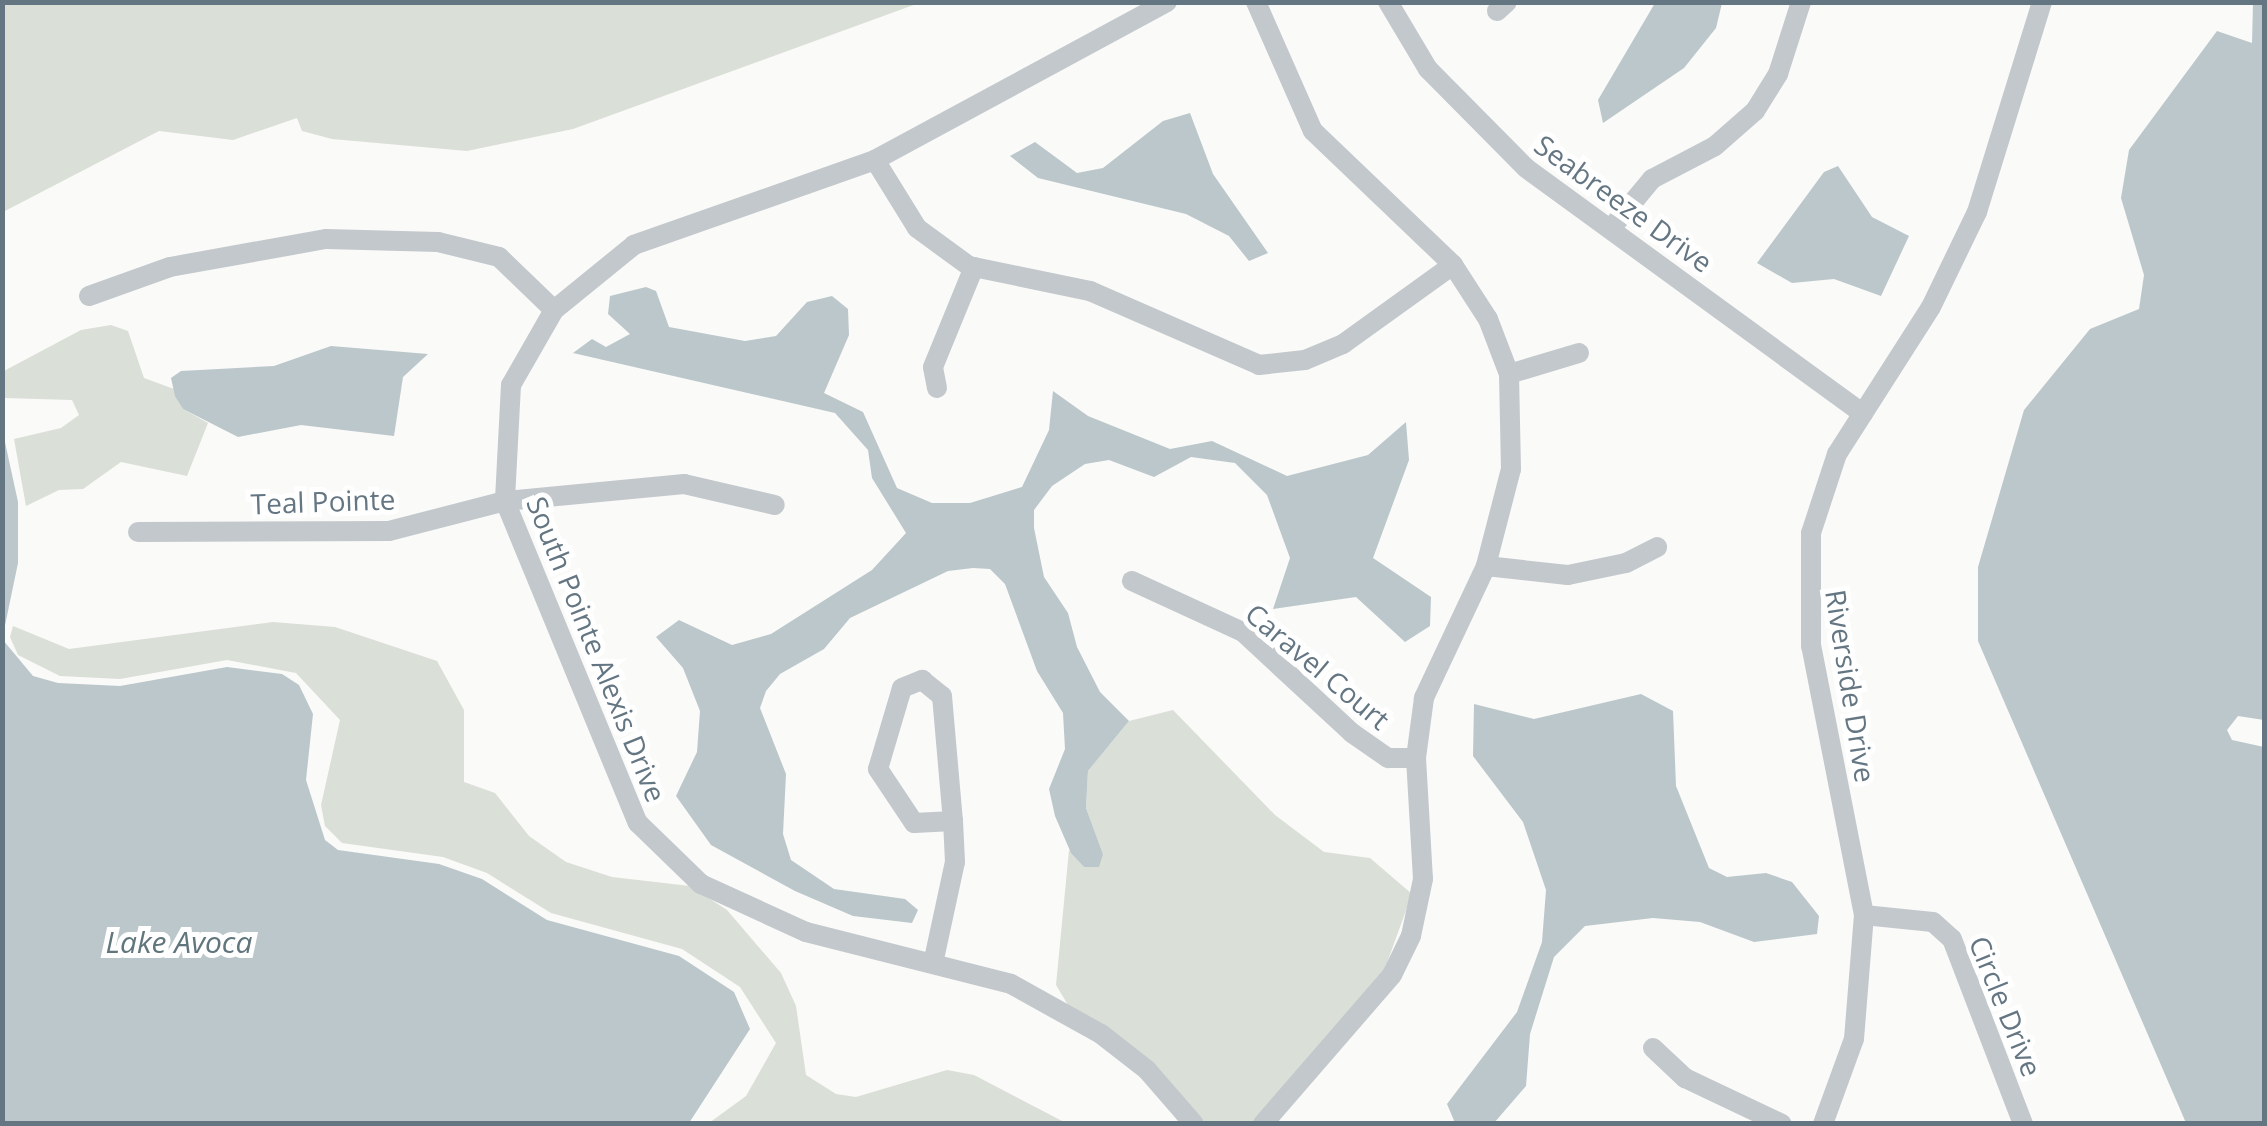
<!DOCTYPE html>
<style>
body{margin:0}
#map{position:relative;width:2267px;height:1126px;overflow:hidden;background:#fafaf8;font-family:"Open Sans",sans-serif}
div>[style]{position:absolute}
.green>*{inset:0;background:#dadfd7}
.water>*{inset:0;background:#bbc7cb}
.minor>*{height:20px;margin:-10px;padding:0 10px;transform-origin:10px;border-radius:10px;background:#c3c8cc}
span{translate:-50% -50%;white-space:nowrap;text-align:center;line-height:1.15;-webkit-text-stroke:10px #fff;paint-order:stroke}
.street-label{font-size:28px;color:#657683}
.water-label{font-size:30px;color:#60757c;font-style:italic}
.frame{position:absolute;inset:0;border:5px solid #657683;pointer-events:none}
</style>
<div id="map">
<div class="green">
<div style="clip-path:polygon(3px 2px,919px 2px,919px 3px,573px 129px,467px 151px,332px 139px,302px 131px,297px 118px,233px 140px,159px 131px,3px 212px)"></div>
<div style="clip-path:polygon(111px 325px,128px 331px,144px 378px,174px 389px,183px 409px,208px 423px,187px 476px,121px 462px,83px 489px,59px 490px,26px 506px,14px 439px,61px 428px,79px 415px,72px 400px,5px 398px,2px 372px,81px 330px)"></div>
<div style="clip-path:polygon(273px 622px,335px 627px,437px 661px,464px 710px,464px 782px,495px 793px,529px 836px,566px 862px,612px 877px,690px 886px,727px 910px,781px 973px,796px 1006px,806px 1075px,836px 1094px,856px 1097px,947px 1070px,974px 1075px,1066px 1123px,709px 1123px,746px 1096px,776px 1043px,740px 987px,682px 949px,551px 913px,487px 873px,443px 857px,342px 843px,325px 826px,321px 805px,340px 720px,296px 673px,227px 660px,120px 679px,60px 676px,18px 655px,10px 637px,13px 626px,69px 649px)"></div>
<div style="clip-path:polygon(1173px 710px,1275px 815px,1324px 852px,1370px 858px,1412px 894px,1384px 971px,1252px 1123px,1206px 1123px,1153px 1063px,1068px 1005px,1056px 985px,1069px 850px,1084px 867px,1103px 854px,1086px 808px,1088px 771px,1129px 721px)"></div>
</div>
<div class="water">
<div style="clip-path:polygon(1655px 3px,1722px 3px,1716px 28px,1684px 68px,1603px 123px,1598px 100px)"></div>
<div style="clip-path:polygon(2253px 3px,2264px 3px,2264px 720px,2238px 716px,2227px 730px,2232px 740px,2264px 747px,2264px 1123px,2186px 1123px,1978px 641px,1978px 567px,2024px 410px,2090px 329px,2139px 309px,2144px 275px,2121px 198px,2129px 150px,2217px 31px,2252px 43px)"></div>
<div style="clip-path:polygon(1190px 113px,1213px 174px,1268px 253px,1249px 261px,1229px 236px,1186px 214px,1038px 178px,1010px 156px,1035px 142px,1077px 173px,1103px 168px,1163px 121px)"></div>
<div style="clip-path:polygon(1838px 166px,1872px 217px,1909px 236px,1881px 296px,1834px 279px,1792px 283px,1757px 263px,1824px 172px)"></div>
<div style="clip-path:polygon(646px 287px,656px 291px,669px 327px,745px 341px,776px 336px,807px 302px,832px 296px,848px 309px,849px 335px,824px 393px,863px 412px,897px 488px,932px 503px,970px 503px,1022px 487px,1049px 430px,1053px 391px,1088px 416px,1170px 449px,1212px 441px,1287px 476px,1368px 455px,1406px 422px,1409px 460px,1373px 558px,1431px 597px,1430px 626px,1405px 642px,1356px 597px,1273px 609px,1290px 558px,1267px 495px,1235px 463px,1191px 457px,1154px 477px,1109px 460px,1085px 464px,1052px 486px,1034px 510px,1034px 528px,1044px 577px,1068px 613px,1077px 647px,1100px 692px,1129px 721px,1088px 771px,1086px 808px,1103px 854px,1099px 867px,1084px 867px,1071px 853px,1055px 816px,1049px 789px,1065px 749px,1063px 713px,1037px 671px,1005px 584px,990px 569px,973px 568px,948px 571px,850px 618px,824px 649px,780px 674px,766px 691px,760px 708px,786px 774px,783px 834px,791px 860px,834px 889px,905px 899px,918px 910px,912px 923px,853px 916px,795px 891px,711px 845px,676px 796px,697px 752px,700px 711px,683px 668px,656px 637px,679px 620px,732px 645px,771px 634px,872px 570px,906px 533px,872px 478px,868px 450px,835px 413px,573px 353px,592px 339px,606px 347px,630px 334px,608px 314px,610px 296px)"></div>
<div style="clip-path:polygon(331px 346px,428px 354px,403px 377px,394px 436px,301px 425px,238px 437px,183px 409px,175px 396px,171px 378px,181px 371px,274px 366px)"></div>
<div style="clip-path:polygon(3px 433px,18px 502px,18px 563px,3px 635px)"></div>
<div style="clip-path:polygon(3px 640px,33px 676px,58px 683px,120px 686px,227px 667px,282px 674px,299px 685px,313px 714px,306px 780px,325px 840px,338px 850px,439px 864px,482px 879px,547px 920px,679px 956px,734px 992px,750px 1029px,689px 1123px,3px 1123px)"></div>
<div style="clip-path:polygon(1641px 694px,1673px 711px,1676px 786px,1709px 868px,1727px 877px,1766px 873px,1792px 882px,1819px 916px,1817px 934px,1754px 942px,1700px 922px,1653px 918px,1585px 926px,1554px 957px,1530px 1034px,1526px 1086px,1494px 1123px,1455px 1123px,1447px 1104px,1517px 1012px,1542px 942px,1546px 890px,1523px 822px,1473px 756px,1474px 704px,1534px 719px)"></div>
</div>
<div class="minor">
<div style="left:1167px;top:2px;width:332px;rotate:151.6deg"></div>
<div style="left:875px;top:160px;width:256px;rotate:160.6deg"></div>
<div style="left:634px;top:245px;width:103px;rotate:140.9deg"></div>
<div style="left:554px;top:310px;width:86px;rotate:119.8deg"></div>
<div style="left:511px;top:385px;width:116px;rotate:93deg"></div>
<div style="left:505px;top:501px;width:348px;rotate:67.6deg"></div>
<div style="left:638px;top:823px;width:88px;rotate:44.1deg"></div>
<div style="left:701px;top:884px;width:115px;rotate:24.6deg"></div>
<div style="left:806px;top:932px;width:211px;rotate:14.2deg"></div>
<div style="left:1011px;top:984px;width:103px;rotate:29.1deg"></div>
<div style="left:1101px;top:1034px;width:58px;rotate:38deg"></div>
<div style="left:1147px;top:1070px;width:72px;rotate:49deg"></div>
<div style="left:1256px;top:2px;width:141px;rotate:66.2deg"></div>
<div style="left:1313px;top:131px;width:194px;rotate:43.7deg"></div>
<div style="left:1453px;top:265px;width:64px;rotate:57.1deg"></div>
<div style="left:1488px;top:319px;width:59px;rotate:69.1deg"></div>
<div style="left:1509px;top:374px;width:95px;rotate:88.8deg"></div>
<div style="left:1511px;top:469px;width:100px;rotate:104.5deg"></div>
<div style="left:1486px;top:566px;width:146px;rotate:115.2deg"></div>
<div style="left:1424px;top:698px;width:61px;rotate:97.6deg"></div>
<div style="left:1416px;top:758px;width:121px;rotate:86.7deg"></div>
<div style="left:1423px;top:879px;width:58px;rotate:101.9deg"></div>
<div style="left:1411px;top:936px;width:43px;rotate:116deg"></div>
<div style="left:1392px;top:975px;width:197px;rotate:130.9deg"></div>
<div style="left:1388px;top:2px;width:78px;rotate:59.2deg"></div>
<div style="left:1428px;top:69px;width:139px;rotate:45.3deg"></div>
<div style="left:1526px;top:168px;width:417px;rotate:36.1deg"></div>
<div style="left:1497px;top:11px;width:13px;rotate:-42deg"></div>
<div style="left:875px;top:160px;width:80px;rotate:58.3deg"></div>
<div style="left:917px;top:228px;width:64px;rotate:36.2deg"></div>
<div style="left:969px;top:266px;width:124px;rotate:11.7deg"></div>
<div style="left:1090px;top:291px;width:184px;rotate:23.6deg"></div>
<div style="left:1259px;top:365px;width:46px;rotate:-6.2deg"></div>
<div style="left:1305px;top:360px;width:41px;rotate:-22.8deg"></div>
<div style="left:1343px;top:344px;width:135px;rotate:-35.7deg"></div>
<div style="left:1613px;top:226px;width:61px;rotate:-50.3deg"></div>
<div style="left:1652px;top:179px;width:71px;rotate:-27.6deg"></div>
<div style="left:1715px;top:146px;width:53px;rotate:-41.2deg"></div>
<div style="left:1755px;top:111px;width:44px;rotate:-58.1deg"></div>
<div style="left:1778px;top:74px;width:76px;rotate:-72.3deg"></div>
<div style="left:89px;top:296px;width:86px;rotate:-19.7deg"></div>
<div style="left:170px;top:267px;width:158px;rotate:-10.2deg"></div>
<div style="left:326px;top:239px;width:112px;rotate:1.5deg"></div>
<div style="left:438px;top:242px;width:63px;rotate:13.8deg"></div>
<div style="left:499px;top:257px;width:76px;rotate:43.9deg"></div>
<div style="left:1509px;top:374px;width:73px;rotate:-16.7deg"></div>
<div style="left:937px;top:388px;width:21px;rotate:-101deg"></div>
<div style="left:933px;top:367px;width:108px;rotate:-67.7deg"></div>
<div style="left:138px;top:532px;width:251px;rotate:-0.2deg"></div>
<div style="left:389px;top:531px;width:120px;rotate:-14.5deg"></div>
<div style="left:505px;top:501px;width:180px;rotate:-5.4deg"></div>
<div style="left:684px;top:484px;width:93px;rotate:13deg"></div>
<div style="left:1486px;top:566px;width:82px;rotate:6.3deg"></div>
<div style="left:1568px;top:575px;width:59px;rotate:-11.7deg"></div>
<div style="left:1626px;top:563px;width:35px;rotate:-27deg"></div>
<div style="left:1132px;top:581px;width:122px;rotate:24.7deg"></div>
<div style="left:1243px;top:632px;width:149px;rotate:42.8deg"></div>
<div style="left:1352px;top:733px;width:44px;rotate:34.8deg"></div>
<div style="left:1388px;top:758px;width:28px"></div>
<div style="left:922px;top:680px;width:26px;rotate:39deg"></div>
<div style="left:942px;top:696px;width:125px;rotate:85deg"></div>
<div style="left:953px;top:821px;width:39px;rotate:177deg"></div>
<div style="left:914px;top:823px;width:65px;rotate:-123.7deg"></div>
<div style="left:878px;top:769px;width:84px;rotate:-73.5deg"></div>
<div style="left:902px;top:688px;width:22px;rotate:-22deg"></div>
<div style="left:1864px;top:915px;width:69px;rotate:5.8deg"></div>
<div style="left:1933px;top:922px;width:25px;rotate:42deg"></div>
<div style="left:1952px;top:939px;width:198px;rotate:69deg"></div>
<div style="left:934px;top:959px;width:99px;rotate:-77.8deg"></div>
<div style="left:955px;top:862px;width:41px;rotate:-92.8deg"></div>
<div style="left:1653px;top:1048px;width:44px;rotate:43.2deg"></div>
<div style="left:1685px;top:1078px;width:107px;rotate:25.4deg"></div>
<div style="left:1823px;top:1124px;width:90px;rotate:-70deg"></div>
<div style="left:1854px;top:1039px;width:124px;rotate:-85.4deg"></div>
<div style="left:1864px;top:915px;width:274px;rotate:-101.1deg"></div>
<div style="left:1811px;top:646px;width:113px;rotate:-90deg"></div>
<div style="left:1811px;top:533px;width:83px;rotate:-71.8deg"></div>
<div style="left:1837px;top:454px;width:174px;rotate:-57.4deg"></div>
<div style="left:1931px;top:307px;width:106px;rotate:-64.2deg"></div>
<div style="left:1977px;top:212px;width:220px;rotate:-72.8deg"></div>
</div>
<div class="street-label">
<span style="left:1624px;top:203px;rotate:36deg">Seabreeze Drive</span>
<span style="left:323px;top:501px;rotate:-2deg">Teal Pointe</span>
<span style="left:597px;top:649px;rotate:68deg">South Pointe Alexis Drive</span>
<span style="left:1318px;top:666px;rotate:40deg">Caravel Court</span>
<span style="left:1851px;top:686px;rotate:81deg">Riverside Drive</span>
<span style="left:2006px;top:1006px;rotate:68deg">Circle Drive</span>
</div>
<div class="water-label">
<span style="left:179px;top:942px">Lake Avoca</span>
</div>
<div class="frame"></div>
</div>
